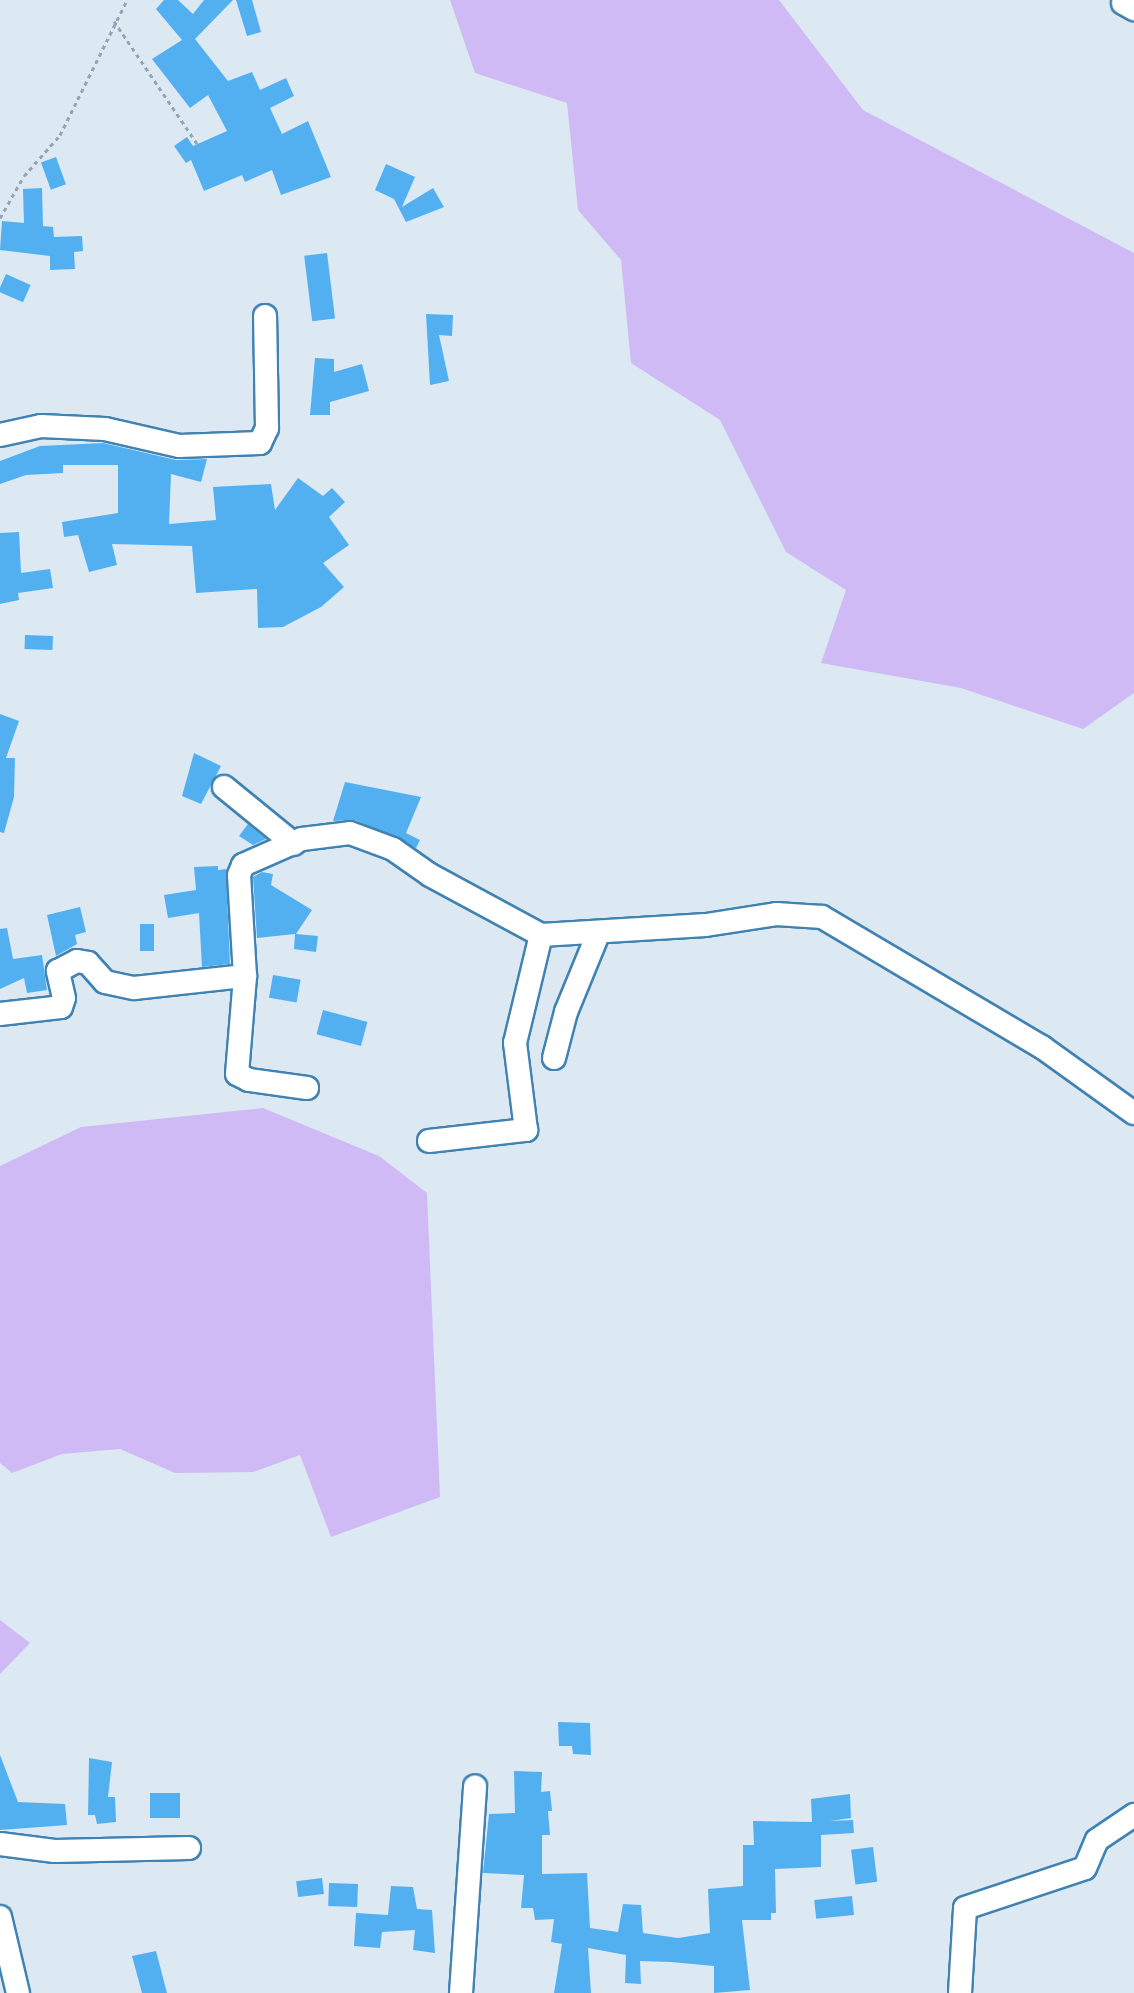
<!DOCTYPE html>
<style>
body{margin:0}
#map{position:relative;width:1134px;height:1993px;overflow:hidden;background:#dce9f3;font-family:"PT Sans Narrow",sans-serif}
div>[style]{position:absolute}
.green>*{inset:0;background:#d0baf5}
.building>*{inset:0;background:#52b0f1;transform-origin:0 0}
.path>*{height:3px;margin-top:-1.5px;transform-origin:0;background:repeating-linear-gradient(90deg,#93a6b3 0 4px,transparent 0 8px)}
.roads{filter:drop-shadow(2px 0 #4083b2) drop-shadow(-2px 0 #4083b2) drop-shadow(0 2px #4083b2) drop-shadow(0 -2px #4083b2)}
.minor>*{height:22px;margin:-11px;padding:0 11px;transform-origin:11px;border-radius:11px;background:#fff}
span{translate:-50% -50%;white-space:nowrap;text-align:center;line-height:1.15;-webkit-text-stroke:6px #f4f4f4;paint-order:stroke}
</style>
<div id="map">
<div class="green">
<div style="clip-path:polygon(450px 0,779px 0,863px 110px,1134px 253px,1134px 693px,1083px 729px,961px 688px,821px 663px,846px 590px,786px 552px,720px 420px,631px 363px,621px 260px,578px 210px,567px 103px,475px 73px)"></div>
<div style="clip-path:polygon(263px 1108px,379px 1156px,427px 1193px,440px 1497px,331px 1537px,300px 1455px,253px 1472px,175px 1473px,120px 1449px,62px 1454px,12px 1473px,0 1463px,0 1166px,81px 1127px)"></div>
<div style="clip-path:polygon(0 1620px,30px 1643px,0 1674px)"></div>
</div>
<div class="building">
<div style="clip-path:polygon(164px 0,178px 0,193px 14px,204px 0,233px 0,195px 39px,228px 81px,252px 72px,260px 90px,286px 78px,294px 96px,270px 108px,282px 134px,308px 121px,331px 177px,281px 195px,272px 170px,245px 182px,242px 175px,204px 191px,191px 160px,186px 163px,174px 146px,187px 137px,193px 146px,227px 131px,208px 95px,190px 108px,152px 59px,182px 40px,156px 9px)"></div>
<div style="clip-path:polygon(236px 0,252px 0,261px 32px,247px 36px)"></div>
<div style="left:56px;top:157px;width:29px;height:16px;rotate:70deg"></div>
<div style="clip-path:polygon(386px 164px,415px 177px,402px 207px,433px 188px,444px 207px,406px 222px,394px 199px,375px 190px)"></div>
<div style="clip-path:polygon(42px 188px,43px 226px,53px 227px,54px 237px,82px 236px,83px 251px,74px 252px,75px 269px,50px 270px,50px 256px,0 250px,2px 221px,24px 223px,23px 189px)"></div>
<div style="left:327px;top:253px;width:66px;height:23px;rotate:83deg"></div>
<div style="left:6px;top:274px;width:27px;height:19px;rotate:24deg"></div>
<div style="clip-path:polygon(426px 314px,453px 315px,452px 336px,439px 335px,449px 381px,430px 385px)"></div>
<div style="clip-path:polygon(315px 358px,334px 359px,334px 372px,362px 364px,369px 391px,330px 402px,330px 415px,310px 415px)"></div>
<div style="clip-path:polygon(103px 443px,176px 460px,207px 459px,201px 482px,171px 474px,169px 524px,216px 520px,213px 487px,271px 484px,275px 510px,298px 478px,323px 496px,332px 488px,345px 502px,329px 517px,349px 545px,323px 563px,344px 587px,321px 607px,283px 627px,258px 628px,257px 589px,196px 593px,192px 546px,112px 544px,117px 565px,89px 572px,78px 535px,64px 537px,62px 522px,118px 513px,118px 465px,63px 465px,63px 473px,26px 475px,0 484px,0 461px,40px 446px)"></div>
<div style="clip-path:polygon(19px 532px,21px 573px,50px 569px,53px 588px,18px 593px,19px 600px,0 604px,0 533px)"></div>
<div style="left:25px;top:635px;width:28px;height:14px;rotate:2deg"></div>
<div style="clip-path:polygon(0 714px,19px 721px,6px 758px,15px 758px,14px 797px,4px 833px,0 832px)"></div>
<div style="clip-path:polygon(194px 753px,221px 766px,201px 804px,182px 796px)"></div>
<div style="clip-path:polygon(345px 782px,421px 797px,406px 833px,420px 840px,416px 848px,355px 820px,333px 821px)"></div>
<div style="clip-path:polygon(248px 824px,266px 839px,253px 845px,239px 836px)"></div>
<div style="clip-path:polygon(218px 866px,218px 870px,226px 869px,230px 964px,202px 967px,199px 913px,168px 918px,164px 895px,196px 890px,194px 867px)"></div>
<div style="clip-path:polygon(262px 872px,273px 874px,271px 885px,312px 910px,296px 934px,318px 936px,316px 952px,294px 949px,295px 934px,257px 938px,253px 877px)"></div>
<div style="clip-path:polygon(80px 907px,86px 932px,75px 935px,77px 944px,56px 956px,47px 915px)"></div>
<div style="left:140px;top:924px;width:14px;height:27px"></div>
<div style="clip-path:polygon(7px 928px,13px 959px,42px 955px,47px 990px,27px 993px,24px 978px,0 989px,0 929px)"></div>
<div style="left:273px;top:975px;width:28px;height:23px;rotate:10deg"></div>
<div style="left:323px;top:1010px;width:46px;height:25px;rotate:15deg"></div>
<div style="clip-path:polygon(558px 1722px,590px 1723px,591px 1755px,573px 1754px,572px 1746px,559px 1746px)"></div>
<div style="clip-path:polygon(0 1755px,18px 1802px,65px 1804px,67px 1825px,0 1830px)"></div>
<div style="clip-path:polygon(89px 1758px,112px 1762px,108px 1797px,115px 1797px,116px 1822px,97px 1824px,95px 1815px,88px 1815px)"></div>
<div style="clip-path:polygon(514px 1771px,542px 1772px,541px 1792px,550px 1791px,552px 1811px,548px 1811px,550px 1835px,542px 1835px,542px 1874px,587px 1873px,590px 1928px,618px 1932px,623px 1904px,641px 1905px,643px 1933px,678px 1938px,710px 1933px,708px 1889px,743px 1886px,743px 1845px,754px 1845px,753px 1821px,812px 1822px,811px 1799px,850px 1794px,851px 1818px,830px 1821px,853px 1820px,854px 1833px,821px 1835px,821px 1867px,775px 1869px,776px 1913px,771px 1913px,771px 1920px,742px 1920px,750px 1990px,714px 1993px,714px 1966px,671px 1962px,640px 1961px,641px 1984px,625px 1983px,626px 1955px,588px 1948px,591px 1993px,554px 1993px,562px 1944px,551px 1942px,554px 1919px,535px 1920px,533px 1908px,521px 1908px,524px 1875px,483px 1873px,489px 1814px,515px 1813px)"></div>
<div style="left:180px;top:1793px;width:25px;height:30px;rotate:90deg"></div>
<div style="left:873px;top:1847px;width:35px;height:22px;rotate:83deg"></div>
<div style="left:322px;top:1878px;width:16px;height:26px;rotate:83deg"></div>
<div style="left:329px;top:1883px;width:29px;height:23px;rotate:2deg"></div>
<div style="clip-path:polygon(391px 1886px,413px 1887px,417px 1909px,432px 1910px,435px 1953px,413px 1950px,415px 1930px,382px 1932px,380px 1948px,354px 1946px,356px 1913px,388px 1915px)"></div>
<div style="left:852px;top:1896px;width:19px;height:38px;rotate:84deg"></div>
<div style="clip-path:polygon(156px 1951px,167px 1993px,142px 1993px,132px 1956px)"></div>
</div>
<div class="path">
<div style="left:114px;top:21px;width:153px;rotate:55.9deg"></div>
<div style="left:0;top:218px;width:48px;rotate:-60.3deg"></div>
<div style="left:24px;top:176px;width:55px;rotate:-48.7deg"></div>
<div style="left:60px;top:135px;width:151px;rotate:-63.6deg"></div>
</div>
<div class="roads">
<div class="minor">
<div style="left:1123px;top:3px;width:13px;rotate:29deg"></div>
<div style="left:0;top:435px;width:42px;rotate:-12.4deg"></div>
<div style="left:41px;top:426px;width:64px;rotate:2.7deg"></div>
<div style="left:105px;top:429px;width:76px;rotate:12.9deg"></div>
<div style="left:179px;top:446px;width:81px;rotate:-2.1deg"></div>
<div style="left:260px;top:443px;width:17px;rotate:-65deg"></div>
<div style="left:267px;top:428px;width:112px;rotate:-91deg"></div>
<div style="left:224px;top:787px;width:90px;rotate:39.2deg"></div>
<div style="left:0;top:1014px;width:61px;rotate:-6.5deg"></div>
<div style="left:61px;top:1007px;width:9px;rotate:-72deg"></div>
<div style="left:64px;top:998px;width:28px;rotate:-103deg"></div>
<div style="left:58px;top:971px;width:21px;rotate:-28deg"></div>
<div style="left:77px;top:961px;width:11px;rotate:10deg"></div>
<div style="left:88px;top:963px;width:25px;rotate:48deg"></div>
<div style="left:105px;top:982px;width:30px;rotate:12deg"></div>
<div style="left:134px;top:988px;width:112px;rotate:-6.2deg"></div>
<div style="left:554px;top:1058px;width:48px;rotate:-75.4deg"></div>
<div style="left:566px;top:1012px;width:84px;rotate:-67.7deg"></div>
<div style="left:307px;top:1088px;width:59px;rotate:-172.1deg"></div>
<div style="left:249px;top:1080px;width:13px;rotate:-153deg"></div>
<div style="left:237px;top:1074px;width:98px;rotate:-85.3deg"></div>
<div style="left:245px;top:976px;width:101px;rotate:-93.4deg"></div>
<div style="left:239px;top:875px;width:11px;rotate:-68deg"></div>
<div style="left:243px;top:865px;width:64px;rotate:-23.8deg"></div>
<div style="left:302px;top:839px;width:48px;rotate:-7.1deg"></div>
<div style="left:350px;top:833px;width:46px;rotate:20.4deg"></div>
<div style="left:393px;top:849px;width:45px;rotate:35.1deg"></div>
<div style="left:430px;top:875px;width:126px;rotate:28.4deg"></div>
<div style="left:541px;top:935px;width:165px;rotate:-3.5deg"></div>
<div style="left:706px;top:925px;width:71px;rotate:-8.9deg"></div>
<div style="left:776px;top:914px;width:46px;rotate:3.7deg"></div>
<div style="left:822px;top:917px;width:256px;rotate:30.6deg"></div>
<div style="left:1042px;top:1047px;width:113px;rotate:35.7deg"></div>
<div style="left:429px;top:1141px;width:98px;rotate:-6.5deg"></div>
<div style="left:526px;top:1130px;width:88px;rotate:-97.2deg"></div>
<div style="left:515px;top:1043px;width:111px;rotate:-76.5deg"></div>
<div style="left:0;top:1844px;width:55px;rotate:7.3deg"></div>
<div style="left:55px;top:1851px;width:134px;rotate:-1.3deg"></div>
<div style="left:0;top:1917px;width:78px;rotate:76.7deg"></div>
<div style="left:461px;top:1993px;width:207px;rotate:-86.1deg"></div>
<div style="left:960px;top:1993px;width:85px;rotate:-86.6deg"></div>
<div style="left:965px;top:1908px;width:126px;rotate:-18.4deg"></div>
<div style="left:1085px;top:1868px;width:30px;rotate:-67deg"></div>
<div style="left:1097px;top:1840px;width:45px;rotate:-34deg"></div>
</div>
</div>
</div>
